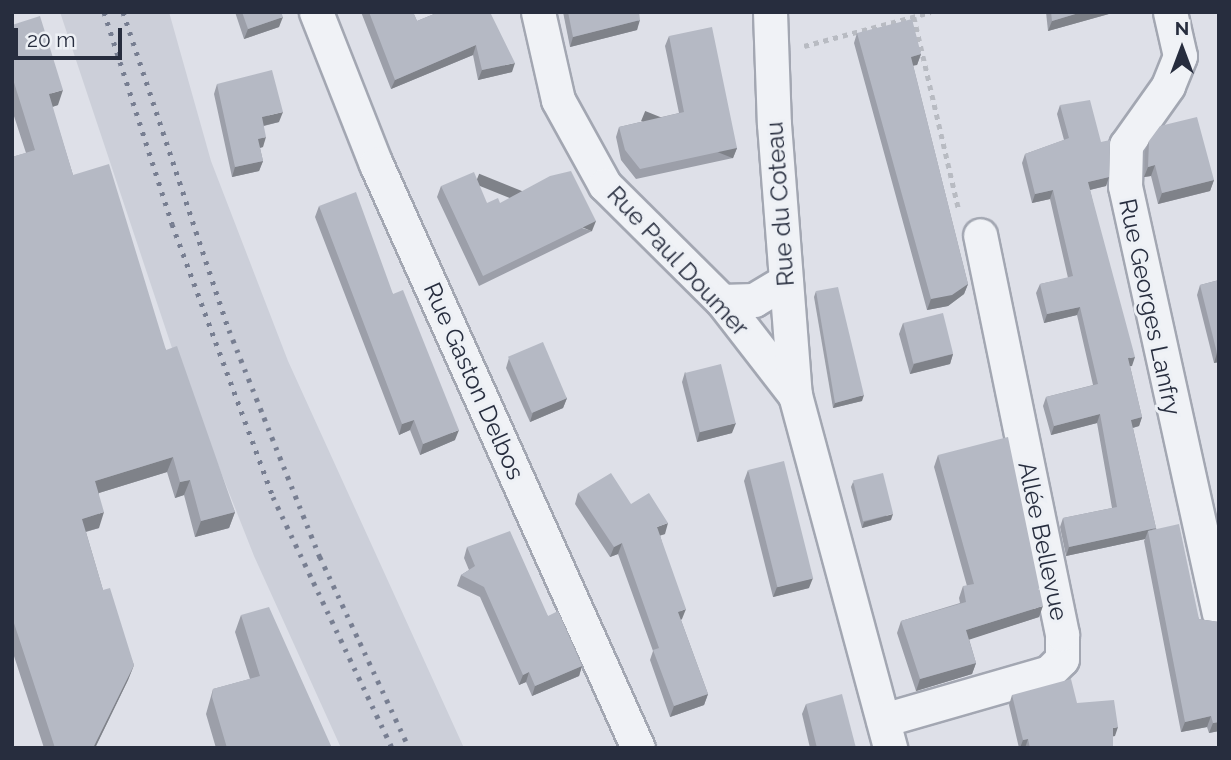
<!DOCTYPE html>
<meta charset="utf-8">
<style>
body{margin:0}
#map{position:relative;width:1231px;height:760px;overflow:hidden;background:#dee0e8;font-family:Raleway,sans-serif}
div>[style]{position:absolute}
.built>*{inset:0;background:#cccfd9}
.path>*{height:4.5px;margin-top:-2.25px;transform-origin:0;background:repeating-linear-gradient(90deg,#b8bbc2 0 5px,transparent 0 10px)}
.roads{filter:drop-shadow(2px 0 #a3a7b2) drop-shadow(-2px 0 #a3a7b2) drop-shadow(0 2px #a3a7b2) drop-shadow(0 -2px #a3a7b2)}
.minor>*{height:33px;margin:-16.5px;padding:0 16.5px;transform-origin:16.5px;border-radius:16.5px;background:#f0f2f6}
.rail>*{height:5px;margin-top:-2.5px;transform-origin:0;background:repeating-linear-gradient(90deg,#777e91 0 3.5px,transparent 0 10.5px)}
.wall>*{inset:0;background:#9c9fa9}
.shaded-wall>*{inset:0;background:#7f8289;transform-origin:0 0}
.building>*{inset:0;background:#b5b9c4;transform-origin:0 0}
span{translate:-50% -50%;white-space:nowrap;text-align:center;line-height:1.15;-webkit-text-stroke:6px #edf0f5;paint-order:stroke}
.street-label{font-size:24px;color:#272d3e}
.frame{position:absolute;inset:0;border:14px solid #272d3e;pointer-events:none}
.north{position:absolute;left:1147px;top:14px;width:70px;height:70px;-webkit-text-stroke:5px #edf0f5;paint-order:stroke;rotate:0deg;font-size:19px;font-weight:700;line-height:28px;text-align:center;color:#272d3e}
.north::after{content:'';display:block;margin:auto;width:24px;height:32px;background:#272d3e;clip-path:polygon(50% 0,100% 100%,50% 72%,0 100%)}
.scale{position:absolute;left:14px;top:28px;width:108px;height:32px;box-sizing:border-box;border:4px solid #272d3e;border-top:0;padding-left:9px;font-size:21px;line-height:24px;white-space:nowrap;color:#272d3e;-webkit-text-stroke:5px #edf0f5;paint-order:stroke}
</style>
<div id="map">
<div class="built">
<div style="clip-path:polygon(60px 12px,169px 12px,211px 161px,288px 361px,464px 748px,341px 748px,254px 556px,172px 348px)"></div>
</div>
<div class="path">
<div style="left:914px;top:17px;width:199px;rotate:76.9deg"></div>
<div style="left:804px;top:46px;width:131px;rotate:-15deg"></div>
</div>
<div class="roads">
<div class="minor">
<div style="left:316px;top:12px;width:163px;rotate:68.5deg"></div>
<div style="left:376px;top:164px;width:640px;rotate:65.84deg"></div>
<div style="left:538px;top:12px;width:90px;rotate:77.2deg"></div>
<div style="left:558px;top:100px;width:97px;rotate:61.1deg"></div>
<div style="left:605px;top:185px;width:165px;rotate:44.8deg"></div>
<div style="left:722px;top:301px;width:119px;rotate:52.2deg"></div>
<div style="left:795px;top:395px;width:366px;rotate:74.9deg"></div>
<div style="left:770px;top:12px;width:112px;rotate:88deg"></div>
<div style="left:774px;top:124px;width:272px;rotate:85.6deg"></div>
<div style="left:1170px;top:12px;width:45px;rotate:77.2deg"></div>
<div style="left:1180px;top:56px;width:32px;rotate:112deg"></div>
<div style="left:1168px;top:86px;width:72px;rotate:125.4deg"></div>
<div style="left:1126px;top:145px;width:41px;rotate:91.4deg"></div>
<div style="left:1125px;top:186px;width:438px;rotate:77.6deg"></div>
<div style="left:722px;top:301px;width:32px;rotate:-2deg"></div>
<div style="left:754px;top:300px;width:37px;rotate:-31deg"></div>
<div style="left:883px;top:720px;width:173px;rotate:-16.1deg"></div>
<div style="left:1049px;top:672px;width:18px;rotate:-45deg"></div>
<div style="left:1062px;top:659px;width:25px;rotate:-90deg"></div>
<div style="left:1062px;top:634px;width:407px;rotate:-101.6deg"></div>
</div>
</div>
<div class="rail">
<div style="left:104px;top:12px;width:223px;rotate:72.2deg"></div>
<div style="left:172px;top:224px;width:291px;rotate:69.7deg"></div>
<div style="left:273px;top:497px;width:278px;rotate:64.6deg"></div>
<div style="left:123px;top:12px;width:335px;rotate:71.6deg"></div>
<div style="left:229px;top:330px;width:245px;rotate:68.2deg"></div>
<div style="left:320px;top:557px;width:211px;rotate:65deg"></div>
</div>
<div class="wall">
<div style="clip-path:polygon(235px 12px,281px 12px,279px 27px,244px 39px)"></div>
<div style="clip-path:polygon(361px 12px,413px 12px,417px 21px,439px 12px,512px 72px,478px 80px,473px 55px,391px 89px)"></div>
<div style="clip-path:polygon(563px 12px,639px 12px,637px 30px,570px 47px)"></div>
<div style="clip-path:polygon(1046px 12px,1116px 12px,1048px 31px)"></div>
<div style="clip-path:polygon(12px 25px,58px 105px,52px 107px,73px 175px,166px 350px,235px 512px,229px 528px,195px 537px,184px 495px,175px 498px,167px 472px,99px 493px,99px 528px,86px 532px,103px 590px,134px 665px,128px 680px,95px 748px,44px 748px,12px 650px,12px 157px,26px 153px,12px 110px)"></div>
<div style="clip-path:polygon(857px 33px,921px 54px,917px 65px,913px 65px,968px 284px,964px 294px,948px 306px,927px 310px,854px 43px)"></div>
<div style="clip-path:polygon(669px 36px,737px 148px,733px 158px,636px 179px,621px 160px,616px 137px,619px 127px,679px 113px,665px 46px)"></div>
<div style="clip-path:polygon(217px 84px,279px 122px,264px 126px,263px 147px,260px 148px,263px 161px,259px 171px,232px 177px,214px 94px)"></div>
<div style="clip-path:polygon(1060px 105px,1109px 177px,1106px 186px,1090px 190px,1132px 366px,1130px 366px,1142px 417px,1139px 426px,1133px 428px,1156px 528px,1199px 619px,1219px 622px,1219px 731px,1209px 733px,1207px 727px,1181px 732px,1144px 541px,1145px 539px,1066px 556px,1060px 527px,1063px 518px,1112px 508px,1097px 423px,1051px 435px,1043px 406px,1046px 397px,1093px 385px,1077px 315px,1044px 323px,1036px 293px,1040px 284px,1068px 278px,1050px 199px,1032px 203px,1022px 163px,1025px 154px,1064px 140px,1057px 114px)"></div>
<div style="clip-path:polygon(1149px 141px,1214px 180px,1210px 191px,1158px 204px,1151px 176px,1144px 177px,1145px 151px)"></div>
<div style="clip-path:polygon(441px 186px,487px 203px,500px 203px,592px 231px,479px 286px,437px 197px)"></div>
<div style="clip-path:polygon(319px 206px,393px 294px,455px 440px,420px 455px,410px 430px,399px 435px,315px 217px)"></div>
<div style="clip-path:polygon(1219px 280px,1219px 362px,1214px 363px,1197px 295px,1200px 285px)"></div>
<div style="clip-path:polygon(816px 291px,862px 401px,833px 408px,814px 297px)"></div>
<div style="clip-path:polygon(903px 323px,953px 354px,950px 364px,910px 374px,899px 334px)"></div>
<div style="clip-path:polygon(509px 358px,567px 398px,563px 408px,530px 422px,506px 368px)"></div>
<div style="clip-path:polygon(685px 372px,732px 433px,697px 442px,682px 382px)"></div>
<div style="clip-path:polygon(938px 455px,1039px 617px,969px 639px,976px 663px,972px 674px,916px 691px,897px 633px,901px 621px,960px 603px,959px 598px,963px 586px,967px 586px,934px 467px)"></div>
<div style="clip-path:polygon(748px 470px,809px 588px,773px 597px,744px 481px)"></div>
<div style="clip-path:polygon(853px 482px,891px 520px,862px 528px,851px 487px)"></div>
<div style="clip-path:polygon(578px 493px,631px 504px,665px 534px,660px 535px,682px 619px,681px 620px,708px 694px,704px 705px,670px 717px,650px 660px,653px 651px,618px 554px,610px 557px,575px 504px)"></div>
<div style="clip-path:polygon(467px 547px,548px 616px,582px 666px,579px 676px,532px 696px,526px 682px,519px 685px,480px 597px,457px 586px,461px 575px,469px 570px,464px 558px)"></div>
<div style="clip-path:polygon(241px 615px,332px 748px,216px 748px,206px 714px,213px 689px,250px 679px,235px 632px)"></div>
<div style="clip-path:polygon(1012px 695px,1077px 703px,1115px 736px,1113px 736px,1113px 748px,1019px 748px,1009px 705px)"></div>
<div style="clip-path:polygon(806px 704px,856px 748px,810px 748px,802px 714px)"></div>
</div>
<div class="shaded-wall">
<div style="clip-path:polygon(1082px 12px,1116px 12px,1048px 31px,1052px 21px)"></div>
<div style="clip-path:polygon(283px 17px,279px 27px,244px 39px,248px 29px)"></div>
<div style="clip-path:polygon(640px 20px,637px 30px,570px 47px,573px 37px)"></div>
<div style="clip-path:polygon(476px 45px,473px 55px,391px 89px,395px 80px)"></div>
<div style="clip-path:polygon(921px 54px,917px 65px,907px 67px,911px 57px)"></div>
<div style="clip-path:polygon(515px 63px,512px 72px,478px 80px,482px 70px)"></div>
<div style="clip-path:polygon(63px 90px,58px 105px,43px 110px,49px 94px)"></div>
<div style="clip-path:polygon(283px 112px,279px 122px,258px 127px,262px 117px)"></div>
<div style="clip-path:polygon(266px 137px,263px 147px,254px 149px,258px 139px)"></div>
<div style="left:737px;top:148px;width:11px;height:99px;rotate:112deg"></div>
<div style="clip-path:polygon(263px 161px,259px 171px,232px 177px,235px 167px)"></div>
<div style="clip-path:polygon(1155px 165px,1151px 176px,1144px 177px,1148px 167px)"></div>
<div style="clip-path:polygon(1109px 177px,1106px 186px,1085px 191px,1088px 182px)"></div>
<div style="clip-path:polygon(1214px 180px,1210px 191px,1158px 204px,1162px 193px)"></div>
<div style="clip-path:polygon(1053px 190px,1050px 199px,1032px 203px,1035px 194px)"></div>
<div style="left:596px;top:221px;width:11px;height:126px;rotate:112deg"></div>
<div style="clip-path:polygon(968px 284px,964px 294px,948px 306px,927px 310px,931px 299px)"></div>
<div style="clip-path:polygon(1080px 307px,1077px 315px,1044px 323px,1047px 314px)"></div>
<div style="clip-path:polygon(1219px 352px,1219px 362px,1214px 363px,1217px 353px)"></div>
<div style="clip-path:polygon(953px 354px,950px 364px,910px 374px,914px 364px)"></div>
<div style="clip-path:polygon(1135px 357px,1132px 366px,1125px 367px,1128px 358px)"></div>
<div style="clip-path:polygon(864px 395px,862px 401px,833px 408px,835px 403px)"></div>
<div style="clip-path:polygon(567px 398px,563px 408px,530px 422px,533px 412px)"></div>
<div style="clip-path:polygon(1100px 414px,1097px 423px,1051px 435px,1054px 426px)"></div>
<div style="clip-path:polygon(1142px 417px,1139px 426px,1128px 429px,1131px 420px)"></div>
<div style="clip-path:polygon(414px 420px,410px 430px,399px 435px,402px 424px)"></div>
<div style="clip-path:polygon(736px 423px,732px 433px,697px 442px,700px 431px)"></div>
<div style="clip-path:polygon(459px 430px,455px 440px,420px 455px,423px 444px)"></div>
<div style="clip-path:polygon(173px 457px,167px 472px,89px 496px,95px 481px)"></div>
<div style="clip-path:polygon(190px 480px,184px 495px,175px 498px,180px 482px)"></div>
<div style="clip-path:polygon(104px 512px,99px 528px,77px 534px,82px 519px)"></div>
<div style="clip-path:polygon(235px 512px,229px 528px,195px 537px,201px 521px)"></div>
<div style="clip-path:polygon(893px 514px,891px 520px,862px 528px,864px 522px)"></div>
<div style="clip-path:polygon(668px 523px,665px 534px,653px 538px,657px 527px)"></div>
<div style="clip-path:polygon(1156px 528px,1148px 531px,1145px 539px,1066px 556px,1069px 547px)"></div>
<div style="clip-path:polygon(622px 543px,618px 554px,610px 557px,614px 547px)"></div>
<div style="clip-path:polygon(813px 578px,809px 588px,773px 597px,777px 587px)"></div>
<div style="clip-path:polygon(1043px 606px,1039px 617px,962px 642px,966px 630px)"></div>
<div style="clip-path:polygon(686px 609px,682px 619px,674px 622px,678px 612px)"></div>
<div style="clip-path:polygon(976px 663px,972px 674px,916px 691px,920px 679px)"></div>
<div style="clip-path:polygon(134px 665px,128px 680px,95px 748px,93px 748px)"></div>
<div style="clip-path:polygon(582px 666px,579px 676px,532px 696px,535px 686px)"></div>
<div style="clip-path:polygon(529px 672px,526px 682px,519px 685px,523px 675px)"></div>
<div style="clip-path:polygon(708px 694px,704px 705px,670px 717px,674px 706px)"></div>
<div style="clip-path:polygon(1211px 716px,1207px 727px,1181px 732px,1185px 722px)"></div>
<div style="clip-path:polygon(1219px 722px,1219px 731px,1209px 733px,1213px 723px)"></div>
<div style="clip-path:polygon(1118px 727px,1115px 736px,1110px 737px,1113px 728px)"></div>
<div style="clip-path:polygon(1028px 739px,1025px 748px,1020px 748px,1023px 740px)"></div>
</div>
<div class="building">
<div style="clip-path:polygon(242px 12px,281px 12px,283px 17px,248px 29px)"></div>
<div style="clip-path:polygon(369px 12px,413px 12px,417px 21px,439px 12px,490px 12px,515px 63px,482px 70px,476px 45px,395px 80px)"></div>
<div style="clip-path:polygon(568px 12px,639px 12px,640px 20px,573px 37px)"></div>
<div style="clip-path:polygon(1051px 12px,1082px 12px,1052px 21px)"></div>
<div style="clip-path:polygon(40px 16px,63px 90px,49px 94px,73px 175px,109px 164px,166px 350px,177px 346px,235px 512px,201px 521px,190px 480px,180px 482px,173px 457px,95px 481px,104px 512px,82px 519px,103px 590px,110px 588px,134px 665px,93px 748px,55px 748px,12px 617px,12px 157px,35px 150px,12px 76px,12px 25px)"></div>
<div style="clip-path:polygon(912px 19px,921px 54px,911px 57px,968px 284px,952px 295px,931px 299px,857px 33px)"></div>
<div style="clip-path:polygon(712px 27px,737px 148px,640px 169px,625px 150px,619px 127px,684px 112px,669px 36px)"></div>
<div style="clip-path:polygon(272px 70px,283px 112px,262px 117px,266px 137px,258px 139px,263px 161px,235px 167px,217px 84px)"></div>
<div style="clip-path:polygon(1090px 100px,1101px 142px,1110px 140px,1109px 177px,1088px 182px,1135px 357px,1128px 358px,1142px 417px,1131px 420px,1156px 528px,1069px 547px,1063px 518px,1117px 507px,1100px 414px,1054px 426px,1046px 397px,1098px 384px,1080px 307px,1047px 314px,1040px 284px,1073px 276px,1053px 190px,1035px 194px,1025px 154px,1069px 138px,1060px 105px)"></div>
<div style="clip-path:polygon(1197px 117px,1214px 180px,1162px 193px,1155px 165px,1148px 167px,1149px 141px,1160px 126px)"></div>
<div style="clip-path:polygon(571px 171px,596px 221px,483px 276px,441px 186px,474px 172px,487px 203px,498px 198px,500px 203px,550px 176px)"></div>
<div style="clip-path:polygon(356px 192px,393px 294px,403px 290px,459px 430px,423px 444px,414px 420px,402px 424px,319px 206px)"></div>
<div style="clip-path:polygon(1219px 280px,1219px 352px,1217px 353px,1200px 285px)"></div>
<div style="clip-path:polygon(838px 287px,864px 395px,835px 403px,816px 291px)"></div>
<div style="left:943px;top:313px;width:42px;height:41px;rotate:76deg"></div>
<div style="left:543px;top:342px;width:61px;height:38px;rotate:67deg"></div>
<div style="left:721px;top:364px;width:61px;height:37px;rotate:76deg"></div>
<div style="clip-path:polygon(1008px 437px,1043px 606px,966px 630px,976px 663px,920px 679px,901px 621px,966px 602px,963px 586px,974px 584px,938px 455px)"></div>
<div style="left:784px;top:461px;width:121px;height:37px;rotate:76deg"></div>
<div style="clip-path:polygon(611px 473px,631px 504px,649px 493px,668px 523px,657px 527px,686px 609px,678px 612px,708px 694px,674px 706px,653px 650px,659px 648px,622px 543px,614px 547px,578px 493px)"></div>
<div style="left:883px;top:473px;width:42px;height:31px;rotate:76deg"></div>
<div style="clip-path:polygon(1179px 524px,1199px 619px,1219px 622px,1219px 722px,1213px 723px,1211px 716px,1185px 722px,1148px 531px)"></div>
<div style="clip-path:polygon(510px 531px,548px 616px,558px 611px,582px 666px,535px 686px,529px 672px,523px 675px,484px 587px,461px 575px,475px 566px,467px 547px)"></div>
<div style="clip-path:polygon(269px 607px,332px 748px,227px 748px,212px 697px,213px 689px,260px 676px,241px 615px)"></div>
<div style="clip-path:polygon(1071px 679px,1077px 703px,1114px 700px,1118px 727px,1113px 728px,1113px 748px,1030px 748px,1028px 739px,1023px 740px,1012px 695px)"></div>
<div style="clip-path:polygon(842px 694px,856px 748px,817px 748px,806px 704px)"></div>
</div>
<div class="street-label">
<span style="left:780px;top:204px;rotate:-94deg">Rue du Coteau</span>
<span style="left:678px;top:261px;rotate:47deg">Rue Paul Doumer</span>
<span style="left:1150px;top:307px;rotate:78deg">Rue Georges Lanfry</span>
<span style="left:474px;top:381px;rotate:66deg">Rue Gaston Delbos</span>
<span style="left:1043px;top:541px;rotate:78deg">Allée Bellevue</span>
</div>
<div class="frame"></div>
<div class="north">N</div>
<div class="scale">20 m</div>
</div>
